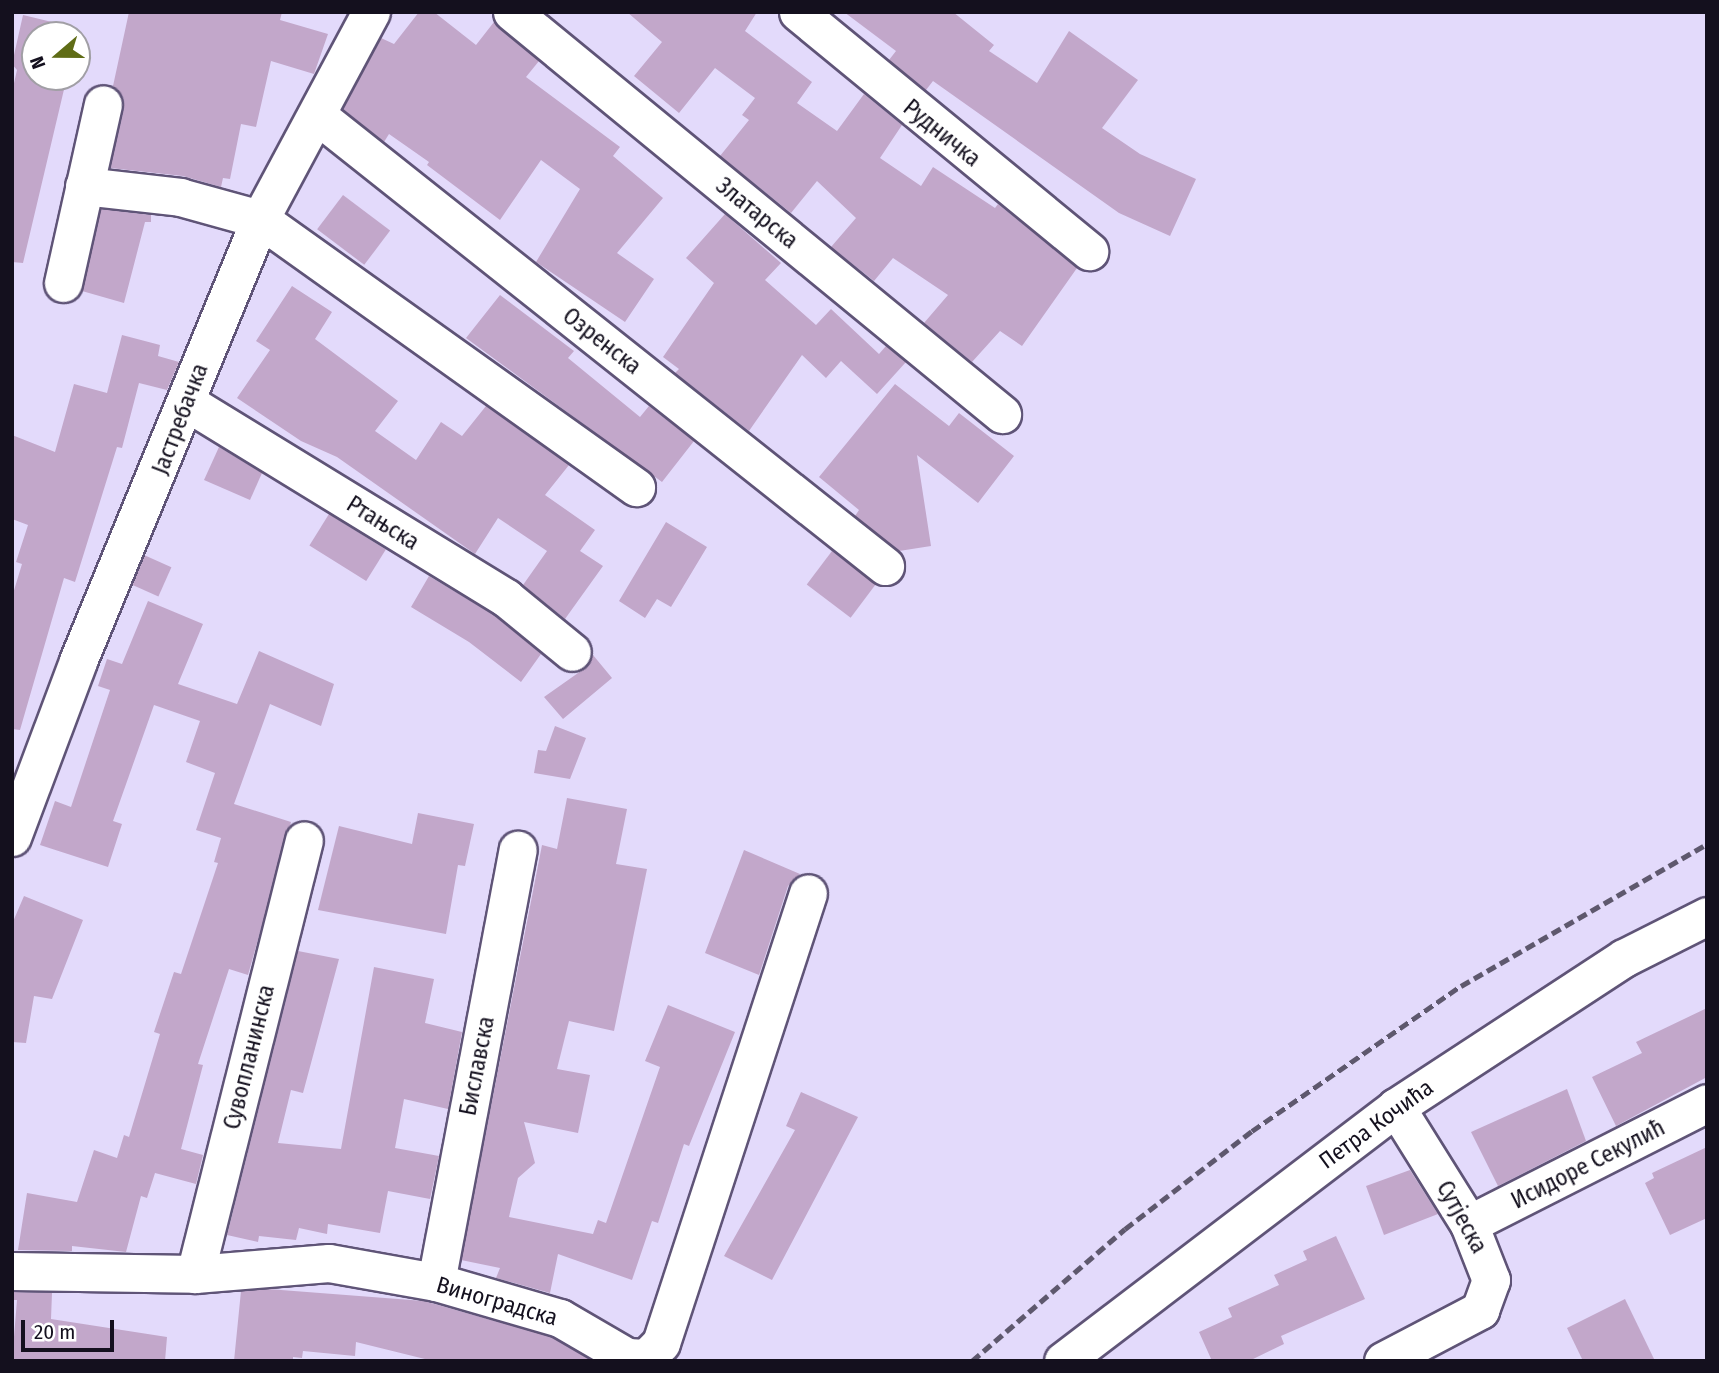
<!DOCTYPE html>
<meta charset="utf-8">
<style>
body{margin:0}
#map{position:relative;width:1719px;height:1373px;overflow:hidden;background:#e3dafb;font-family:"Fira Sans Condensed",sans-serif}
div>[style]{position:absolute}
.building>*{inset:0;background:#c2a7ca;transform-origin:0 0}
.roads{filter:drop-shadow(2px 0 #5f5477) drop-shadow(-2px 0 #5f5477) drop-shadow(0 2px #5f5477) drop-shadow(0 -2px #5f5477)}
.street>*{height:37px;margin:-18.5px;padding:0 18.5px;transform-origin:18.5px;border-radius:18.5px;background:#fff}
.rail>*{height:5px;margin-top:-2.5px;transform-origin:0;background:repeating-linear-gradient(90deg,#5e586d 0 10px,transparent 0 15px)}
span{translate:-50% -50%;white-space:nowrap;text-align:center;line-height:1.15;-webkit-text-stroke:6px #fff;paint-order:stroke}
.street-label{font-size:23px;color:#14101e}
.frame{position:absolute;inset:0;border:14px solid #14101e;pointer-events:none}
.north{position:absolute;left:21px;top:21px;width:70px;height:70px;box-sizing:border-box;background:#fff;border:2px solid #a19fa5;border-radius:50%;rotate:250deg;font-size:19px;font-weight:700;line-height:28px;text-align:center;color:#14101e}
.north::after{content:'';display:block;margin:auto;width:24px;height:32px;background:#5f6c16;clip-path:polygon(50% 0,100% 100%,50% 72%,0 100%)}
.scale{position:absolute;left:21px;top:1320px;width:93px;height:32px;box-sizing:border-box;border:4px solid #14101e;border-top:0;padding-left:9px;font-size:21px;line-height:24px;white-space:nowrap;color:#14101e;-webkit-text-stroke:5px #fff;paint-order:stroke}
</style>
<div id="map">
<div class="building">
<div style="clip-path:polygon(129px 12px,282px 12px,280px 20px,328px 34px,314px 74px,271px 61px,256px 127px,241px 124px,230px 179px,223px 178px,221px 187px,183px 176px,110px 168px,124px 108px,123px 97px,113px 86px)"></div>
<div style="clip-path:polygon(419px 12px,434px 12px,476px 45px,494px 22px,539px 61px,526px 77px,620px 147px,613px 156px,663px 198px,617px 253px,654px 279px,625px 322px,536px 262px,580px 189px,541px 160px,500px 220px,427px 165px,429px 162px,389px 134px,384px 142px,343px 109px,381px 38px,394px 44px)"></div>
<div style="clip-path:polygon(627px 12px,757px 12px,745px 31px,812px 82px,797px 103px,837px 131px,864px 94px,902px 125px,880px 158px,921px 186px,933px 167px,995px 208px,998px 204px,1077px 268px,1022px 346px,1000px 331px,972px 362px,924px 323px,948px 295px,893px 258px,874px 281px,831px 247px,856px 218px,817px 181px,791px 213px,720px 156px,749px 120px,742px 115px,755px 98px,715px 68px,679px 113px,634px 76px,662px 42px)"></div>
<div style="clip-path:polygon(844px 12px,953px 12px,994px 45px,989px 51px,1037px 83px,1069px 31px,1138px 80px,1102px 128px,1140px 154px,1196px 179px,1170px 236px,1119px 213px,933px 81px,926px 90px,889px 60px,896px 51px)"></div>
<div style="clip-path:polygon(23px 15px,52px 22px,52px 35px,35px 35px,35px 77px,66px 81px,23px 263px,12px 262px,12px 92px,17px 70px,12px 64px)"></div>
<div style="left:343px;top:195px;width:59px;height:43px;rotate:37deg"></div>
<div style="clip-path:polygon(101px 209px,151px 215px,151px 222px,145px 222px,124px 303px,82px 291px)"></div>
<div style="clip-path:polygon(725px 214px,781px 263px,765px 280px,816px 325px,831px 309px,879px 354px,886px 346px,906px 362px,877px 394px,841px 361px,826px 378px,802px 355px,749px 431px,675px 373px,679px 369px,663px 357px,714px 283px,686px 258px)"></div>
<div style="clip-path:polygon(292px 286px,332px 312px,315px 339px,398px 401px,375px 431px,416px 460px,441px 422px,462px 436px,486px 406px,569px 465px,545px 495px,595px 530px,580px 551px,603px 566px,565px 619px,523px 585px,547px 551px,498px 518px,475px 554px,337px 457px,301px 441px,237px 398px,270px 350px,256px 341px)"></div>
<div style="clip-path:polygon(500px 295px,574px 351px,568px 358px,640px 417px,649px 406px,694px 441px,662px 482px,466px 338px)"></div>
<div style="clip-path:polygon(122px 335px,160px 345px,158px 356px,179px 362px,167px 390px,139px 383px,122px 448px,117px 447px,75px 582px,64px 578px,20px 730px,12px 729px,12px 597px,22px 564px,16px 562px,28px 525px,12px 519px,12px 435px,55px 452px,74px 384px,107px 393px)"></div>
<div style="clip-path:polygon(895px 384px,949px 426px,959px 413px,1014px 456px,978px 503px,917px 455px,931px 546px,899px 551px,855px 516px,859px 510px,819px 477px)"></div>
<div style="clip-path:polygon(219px 447px,262px 473px,250px 500px,204px 480px)"></div>
<div style="left:329px;top:514px;width:67px;height:37px;rotate:32deg"></div>
<div style="clip-path:polygon(666px 522px,707px 547px,671px 607px,657px 599px,645px 618px,619px 601px)"></div>
<div style="left:832px;top:551px;width:55px;height:42px;rotate:37deg"></div>
<div style="left:144px;top:555px;width:30px;height:32px;rotate:24deg"></div>
<div style="clip-path:polygon(429px 576px,494px 615px,541px 654px,521px 682px,469px 642px,411px 607px)"></div>
<div style="clip-path:polygon(148px 601px,203px 624px,178px 684px,237px 704px,259px 651px,334px 684px,321px 726px,270px 704px,234px 804px,291px 822px,248px 975px,229px 969px,198px 1064px,203px 1065px,181px 1149px,203px 1155px,196px 1184px,155px 1173px,147px 1198px,141px 1196px,126px 1252px,72px 1246px,72px 1251px,18px 1250px,27px 1193px,77px 1202px,94px 1150px,117px 1158px,124px 1135px,129px 1137px,160px 1034px,154px 1032px,174px 972px,181px 974px,218px 863px,214px 862px,221px 838px,196px 830px,215px 773px,186px 762px,200px 721px,154px 705px,113px 821px,122px 824px,108px 867px,40px 845px,55px 801px,71px 807px,110px 690px,98px 686px,107px 659px,122px 664px)"></div>
<div style="clip-path:polygon(593px 655px,612px 678px,563px 719px,544px 697px,588px 666px)"></div>
<div style="clip-path:polygon(555px 726px,586px 738px,570px 779px,534px 773px,538px 750px,546px 751px)"></div>
<div style="clip-path:polygon(567px 798px,627px 809px,616px 864px,647px 869px,614px 1031px,569px 1021px,557px 1069px,590px 1075px,578px 1133px,524px 1122px,535px 1163px,518px 1178px,509px 1217px,593px 1234px,598px 1220px,606px 1223px,660px 1067px,645px 1061px,668px 1005px,735px 1032px,689px 1146px,684px 1144px,658px 1223px,652px 1221px,632px 1280px,558px 1254px,550px 1293px,496px 1278px,500px 1268px,461px 1260px,542px 845px,557px 849px)"></div>
<div style="clip-path:polygon(418px 813px,474px 824px,465px 866px,458px 865px,446px 934px,318px 910px,339px 826px,412px 844px)"></div>
<div style="clip-path:polygon(744px 850px,800px 874px,788px 886px,759px 975px,705px 953px)"></div>
<div style="clip-path:polygon(24px 896px,83px 920px,52px 999px,34px 996px,26px 1043px,12px 1042px,12px 924px)"></div>
<div style="clip-path:polygon(298px 951px,339px 959px,303px 1093px,291px 1090px,278px 1143px,341px 1149px,374px 967px,434px 979px,425px 1023px,462px 1032px,448px 1109px,404px 1099px,395px 1148px,439px 1156px,430px 1199px,388px 1191px,380px 1233px,328px 1224px,327px 1234px,299px 1228px,296px 1240px,259px 1236px,258px 1242px,227px 1235px)"></div>
<div style="clip-path:polygon(1707px 1008px,1707px 1077px,1616px 1126px,1592px 1077px,1642px 1053px,1636px 1042px)"></div>
<div style="clip-path:polygon(1567px 1089px,1586px 1141px,1498px 1186px,1471px 1132px)"></div>
<div style="clip-path:polygon(801px 1092px,858px 1117px,772px 1280px,724px 1256px,795px 1130px,786px 1126px)"></div>
<div style="clip-path:polygon(1707px 1147px,1707px 1218px,1670px 1235px,1645px 1183px,1654px 1178px,1652px 1173px)"></div>
<div style="clip-path:polygon(1410px 1170px,1438px 1214px,1384px 1235px,1366px 1186px)"></div>
<div style="clip-path:polygon(1336px 1236px,1365px 1299px,1281px 1336px,1284px 1344px,1249px 1361px,1212px 1361px,1199px 1332px,1232px 1317px,1228px 1308px,1279px 1285px,1274px 1275px,1307px 1260px,1303px 1251px)"></div>
<div style="clip-path:polygon(268px 1289px,424px 1301px,552px 1337px,592px 1361px,433px 1361px,356px 1342px,355px 1356px,303px 1351px,302px 1358px,293px 1357px,293px 1361px,234px 1361px,241px 1291px)"></div>
<div style="clip-path:polygon(12px 1292px,52px 1293px,51px 1319px,167px 1337px,165px 1361px,12px 1361px,17px 1300px,12px 1300px)"></div>
<div style="clip-path:polygon(1625px 1299px,1655px 1361px,1583px 1361px,1567px 1328px)"></div>
</div>
<div class="roads">
<div class="street">
<div style="left:512px;top:12px;width:634px;rotate:39.37deg"></div>
<div style="left:798px;top:12px;width:377px;rotate:39.4deg"></div>
<div style="left:318px;top:116px;width:724px;rotate:38.44deg"></div>
<div style="left:84px;top:186px;width:97px;rotate:6.5deg"></div>
<div style="left:180px;top:197px;width:83px;rotate:15.4deg"></div>
<div style="left:260px;top:219px;width:462px;rotate:35.5deg"></div>
<div style="left:63px;top:283px;width:183px;rotate:-77.4deg"></div>
<div style="left:188px;top:403px;width:373px;rotate:31.5deg"></div>
<div style="left:506px;top:598px;width:85px;rotate:39.3deg"></div>
<div style="left:12px;top:837px;width:188px;rotate:-69.4deg"></div>
<div style="left:78px;top:661px;width:478px;rotate:-67.6deg"></div>
<div style="left:260px;top:219px;width:235px;rotate:-61.8deg"></div>
<div style="left:1469px;top:1224px;width:267px;rotate:-26.9deg"></div>
<div style="left:12px;top:1271px;width:183px;rotate:0.9deg"></div>
<div style="left:195px;top:1274px;width:134px;rotate:-4.7deg"></div>
<div style="left:329px;top:1263px;width:109px;rotate:10.1deg"></div>
<div style="left:436px;top:1282px;width:129px;rotate:16.2deg"></div>
<div style="left:560px;top:1318px;width:78px;rotate:30.2deg"></div>
<div style="left:627px;top:1357px;width:19px;rotate:3deg"></div>
<div style="left:646px;top:1358px;width:21px;rotate:-45deg"></div>
<div style="left:661px;top:1343px;width:473px;rotate:-71.9deg"></div>
<div style="left:195px;top:1274px;width:447px;rotate:-75.9deg"></div>
<div style="left:436px;top:1282px;width:440px;rotate:-79.3deg"></div>
<div style="left:1063px;top:1361px;width:419px;rotate:-37.3deg"></div>
<div style="left:1396px;top:1107px;width:272px;rotate:-33.2deg"></div>
<div style="left:1624px;top:958px;width:93px;rotate:-26.8deg"></div>
<div style="left:1383px;top:1361px;width:110px;rotate:-27.7deg"></div>
<div style="left:1480px;top:1310px;width:32px;rotate:-70deg"></div>
<div style="left:1491px;top:1280px;width:60px;rotate:-111.4deg"></div>
<div style="left:1469px;top:1224px;width:138px;rotate:-122deg"></div>
</div>
</div>
<div class="rail">
<div style="left:972px;top:1361px;width:202px;rotate:-40.8deg"></div>
<div style="left:1125px;top:1229px;width:160px;rotate:-37.7deg"></div>
<div style="left:1252px;top:1131px;width:254px;rotate:-34.8deg"></div>
<div style="left:1461px;top:986px;width:284px;rotate:-30deg"></div>
</div>
<div class="street-label">
<span style="left:942px;top:133px;rotate:39deg">Рудничка</span>
<span style="left:757px;top:213px;rotate:39deg">Златарска</span>
<span style="left:602px;top:341px;rotate:38deg">Озренска</span>
<span style="left:180px;top:419px;rotate:-69deg">Јастребачка</span>
<span style="left:383px;top:523px;rotate:32deg">Ртањска</span>
<span style="left:249px;top:1057px;rotate:-76deg">Сувопланинска</span>
<span style="left:477px;top:1066px;rotate:-79deg">Биславска</span>
<span style="left:1376px;top:1124px;rotate:-36deg">Петра Кочића</span>
<span style="left:1588px;top:1164px;rotate:-27deg">Исидоре Секулић</span>
<span style="left:1462px;top:1217px;rotate:61deg">Сутјеска</span>
<span style="left:497px;top:1301px;rotate:16deg">Виноградска</span>
</div>
<div class="frame"></div>
<div class="north">N</div>
<div class="scale">20 m</div>
</div>
